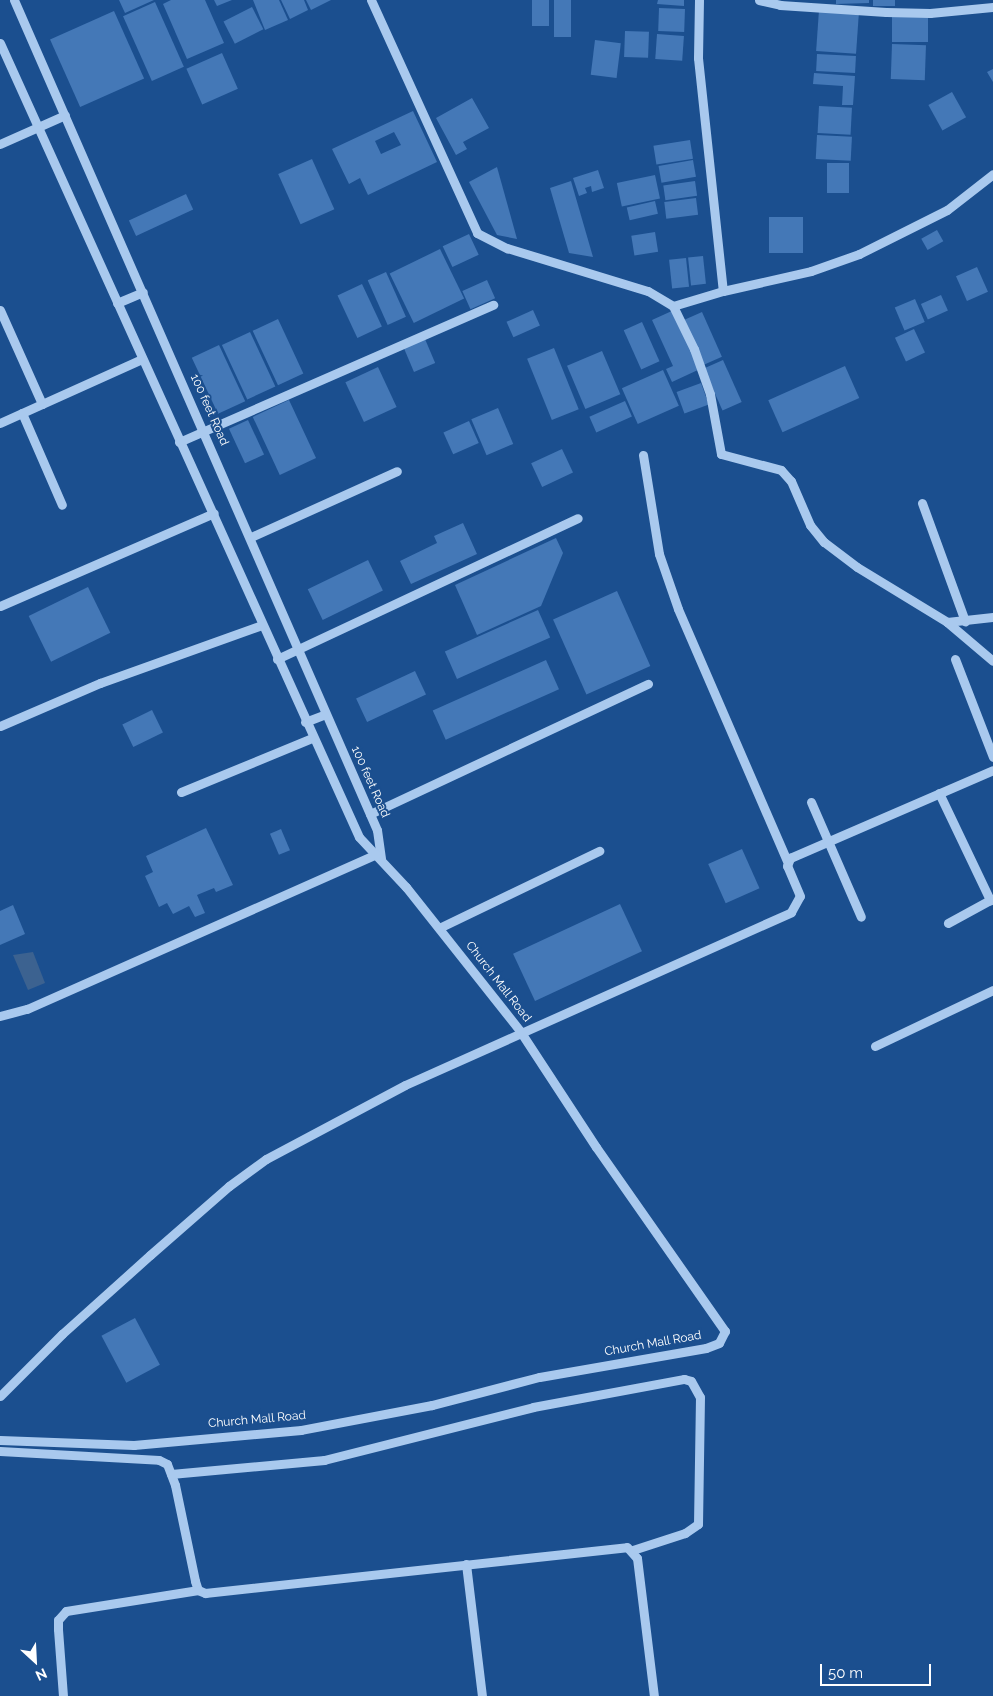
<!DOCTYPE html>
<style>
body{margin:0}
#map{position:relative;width:993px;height:1696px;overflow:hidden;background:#1b4f8f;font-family:Raleway,sans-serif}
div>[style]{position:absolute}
.water>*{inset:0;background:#3c6290}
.building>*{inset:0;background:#4478b7;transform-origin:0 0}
.minor>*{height:9px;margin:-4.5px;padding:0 4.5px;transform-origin:4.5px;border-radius:4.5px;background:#a9c9ee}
span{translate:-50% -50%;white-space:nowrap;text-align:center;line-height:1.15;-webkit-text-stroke:4px #1b4f8f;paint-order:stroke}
.street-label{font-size:12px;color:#fff}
.north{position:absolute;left:10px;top:1636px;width:50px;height:50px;-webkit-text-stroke:4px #1b4f8f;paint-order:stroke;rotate:155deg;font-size:14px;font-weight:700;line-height:20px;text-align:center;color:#fff}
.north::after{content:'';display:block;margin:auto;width:18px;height:22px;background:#fff;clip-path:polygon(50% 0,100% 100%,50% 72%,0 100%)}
.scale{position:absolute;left:820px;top:1664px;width:111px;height:22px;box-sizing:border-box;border:2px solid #fff;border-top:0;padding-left:6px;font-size:15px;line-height:18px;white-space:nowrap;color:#fff;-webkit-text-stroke:4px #1b4f8f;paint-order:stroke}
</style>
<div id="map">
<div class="water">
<div style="clip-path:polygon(33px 952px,45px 983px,28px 990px,13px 955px)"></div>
</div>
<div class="building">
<div style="clip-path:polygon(119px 0,154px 0,125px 13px)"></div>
<div style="clip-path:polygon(171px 0,205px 0,224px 43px,187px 59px,163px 4px)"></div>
<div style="clip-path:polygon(214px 0,232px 0,217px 6px)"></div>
<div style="clip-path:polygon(253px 0,279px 0,288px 20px,265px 30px)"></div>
<div style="clip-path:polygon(281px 0,304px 0,308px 10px,290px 19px)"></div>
<div style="clip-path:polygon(306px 0,331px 0,311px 10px)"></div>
<div style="left:532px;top:0;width:17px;height:26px"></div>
<div style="left:554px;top:0;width:17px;height:37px"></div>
<div style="clip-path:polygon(658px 0,684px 0,684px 6px,657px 4px)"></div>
<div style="clip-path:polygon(836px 0,869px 0,869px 3px,836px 4px)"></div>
<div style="left:873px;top:0;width:22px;height:6px"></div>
<div style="left:155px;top:2px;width:71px;height:35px;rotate:66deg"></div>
<div style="left:252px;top:7px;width:25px;height:32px;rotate:63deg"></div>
<div style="left:659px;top:8px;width:26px;height:23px;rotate:2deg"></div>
<div style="left:819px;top:10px;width:40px;height:41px;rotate:4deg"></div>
<div style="left:114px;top:11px;width:74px;height:70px;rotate:66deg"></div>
<div style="left:892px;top:16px;width:36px;height:26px"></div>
<div style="left:625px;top:31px;width:24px;height:26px;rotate:2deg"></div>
<div style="left:657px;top:34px;width:27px;height:25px;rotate:4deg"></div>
<div style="left:595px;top:40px;width:26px;height:35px;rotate:7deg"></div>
<div style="left:892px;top:44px;width:34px;height:35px;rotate:2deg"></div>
<div style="left:222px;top:53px;width:39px;height:39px;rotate:66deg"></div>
<div style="left:817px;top:54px;width:39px;height:17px;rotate:3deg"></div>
<div style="clip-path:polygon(993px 69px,993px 82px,987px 72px)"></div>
<div style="clip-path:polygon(814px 73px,855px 76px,853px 105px,842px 105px,843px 86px,813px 84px)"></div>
<div style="left:952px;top:92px;width:29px;height:27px;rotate:61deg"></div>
<div style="clip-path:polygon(472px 98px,489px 128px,463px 142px,467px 149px,456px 155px,436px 118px)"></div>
<div style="left:819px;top:106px;width:33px;height:27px;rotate:3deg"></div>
<div style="clip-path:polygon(evenodd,413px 111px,437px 162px,368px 195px,360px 178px,349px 184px,332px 149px,413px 111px,394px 132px,401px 145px,381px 154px,375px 141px,394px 132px)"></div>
<div style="left:817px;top:135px;width:35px;height:24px;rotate:3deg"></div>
<div style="left:690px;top:140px;width:19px;height:37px;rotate:81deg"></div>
<div style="left:312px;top:159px;width:55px;height:37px;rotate:66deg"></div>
<div style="left:693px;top:160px;width:17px;height:35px;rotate:80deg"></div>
<div style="left:827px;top:163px;width:22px;height:30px"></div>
<div style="clip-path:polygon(497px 167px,517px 239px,497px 235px,469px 182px)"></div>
<div style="clip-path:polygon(598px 170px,604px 188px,592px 192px,591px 186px,585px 188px,587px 193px,579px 196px,573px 178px)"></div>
<div style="left:655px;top:175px;width:24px;height:39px;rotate:78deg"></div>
<div style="clip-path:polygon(571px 181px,593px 257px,569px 253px,550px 188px)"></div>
<div style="left:695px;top:181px;width:15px;height:32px;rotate:82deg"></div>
<div style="left:186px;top:194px;width:17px;height:63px;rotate:65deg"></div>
<div style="left:696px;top:198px;width:17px;height:32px;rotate:83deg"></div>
<div style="left:655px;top:201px;width:13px;height:29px;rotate:77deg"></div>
<div style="left:769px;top:217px;width:34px;height:36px"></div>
<div style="left:937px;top:230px;width:13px;height:18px;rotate:61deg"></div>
<div style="left:655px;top:232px;width:20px;height:24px;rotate:81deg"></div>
<div style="left:469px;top:234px;width:23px;height:29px;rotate:65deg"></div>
<div style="left:440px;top:249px;width:55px;height:56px;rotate:64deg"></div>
<div style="left:703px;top:256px;width:28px;height:15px;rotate:84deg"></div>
<div style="left:686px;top:258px;width:29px;height:17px;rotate:84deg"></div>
<div style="left:977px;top:267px;width:27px;height:23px;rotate:66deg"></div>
<div style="left:386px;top:272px;width:49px;height:20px;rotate:66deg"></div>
<div style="left:487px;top:280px;width:20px;height:27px;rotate:66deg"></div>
<div style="left:362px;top:284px;width:47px;height:27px;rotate:65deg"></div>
<div style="left:941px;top:295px;width:17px;height:22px;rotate:66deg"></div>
<div style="left:915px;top:299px;width:25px;height:22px;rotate:67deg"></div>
<div style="left:533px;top:310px;width:17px;height:29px;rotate:66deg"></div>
<div style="clip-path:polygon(674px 310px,700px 369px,672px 382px,666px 369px,673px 366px,652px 320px)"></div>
<div style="left:702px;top:312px;width:49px;height:21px;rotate:66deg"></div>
<div style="left:278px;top:319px;width:60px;height:28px;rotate:65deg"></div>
<div style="left:642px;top:322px;width:43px;height:20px;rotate:66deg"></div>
<div style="left:914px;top:329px;width:26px;height:21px;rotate:65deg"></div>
<div style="left:250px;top:332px;width:60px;height:31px;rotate:65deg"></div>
<div style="left:425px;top:339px;width:26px;height:23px;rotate:67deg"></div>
<div style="left:219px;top:345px;width:62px;height:30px;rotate:65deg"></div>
<div style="left:554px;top:348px;width:66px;height:29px;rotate:68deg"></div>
<div style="left:602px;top:351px;width:47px;height:38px;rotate:67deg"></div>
<div style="left:723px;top:360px;width:46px;height:21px;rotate:66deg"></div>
<div style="left:845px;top:366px;width:35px;height:84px;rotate:66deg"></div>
<div style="left:378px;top:367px;width:44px;height:36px;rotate:65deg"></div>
<div style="left:663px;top:370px;width:39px;height:45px;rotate:66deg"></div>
<div style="left:701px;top:383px;width:23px;height:26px;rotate:70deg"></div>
<div style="left:289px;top:400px;width:64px;height:40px;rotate:65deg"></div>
<div style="left:625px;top:401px;width:17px;height:39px;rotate:66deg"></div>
<div style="left:498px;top:408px;width:39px;height:29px;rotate:67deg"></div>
<div style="left:248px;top:420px;width:38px;height:21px;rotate:65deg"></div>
<div style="left:469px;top:421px;width:24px;height:28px;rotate:66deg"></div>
<div style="left:562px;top:449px;width:26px;height:34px;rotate:65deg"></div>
<div style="clip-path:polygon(463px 523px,477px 554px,411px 584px,400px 561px,437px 543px,434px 536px)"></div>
<div style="clip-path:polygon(556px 538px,563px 553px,541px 606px,477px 635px,455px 585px)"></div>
<div style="left:368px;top:560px;width:34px;height:67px;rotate:64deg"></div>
<div style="left:88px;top:587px;width:51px;height:66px;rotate:64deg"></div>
<div style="left:617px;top:591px;width:82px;height:70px;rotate:66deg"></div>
<div style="left:538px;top:610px;width:30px;height:102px;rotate:66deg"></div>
<div style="left:546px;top:660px;width:32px;height:124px;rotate:66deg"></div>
<div style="left:415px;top:671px;width:26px;height:65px;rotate:65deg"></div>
<div style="left:152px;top:710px;width:25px;height:33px;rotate:64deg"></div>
<div style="clip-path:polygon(206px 828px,233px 885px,216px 892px,214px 888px,197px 895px,205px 913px,195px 917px,189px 906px,173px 914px,167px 903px,159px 907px,145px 876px,153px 872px,146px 856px)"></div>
<div style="left:281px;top:829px;width:23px;height:12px;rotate:67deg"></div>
<div style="left:742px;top:849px;width:43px;height:37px;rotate:66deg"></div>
<div style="left:620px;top:904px;width:52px;height:118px;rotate:65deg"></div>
<div style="clip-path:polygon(13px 905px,25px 934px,0 945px,0 911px)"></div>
<div style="left:135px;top:1318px;width:53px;height:38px;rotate:62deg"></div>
</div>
<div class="minor">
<div style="left:14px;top:0;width:906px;rotate:66.38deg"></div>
<div style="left:377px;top:830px;width:29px;rotate:82deg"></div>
<div style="left:371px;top:0;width:256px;rotate:65.5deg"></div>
<div style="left:477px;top:233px;width:34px;rotate:27deg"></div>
<div style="left:507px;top:248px;width:147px;rotate:17deg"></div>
<div style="left:648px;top:291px;width:29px;rotate:31deg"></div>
<div style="left:673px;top:306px;width:48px;rotate:64deg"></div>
<div style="left:694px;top:349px;width:48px;rotate:70.4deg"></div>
<div style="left:710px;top:394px;width:61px;rotate:79.6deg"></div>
<div style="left:721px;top:454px;width:62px;rotate:14.9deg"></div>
<div style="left:781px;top:470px;width:15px;rotate:48deg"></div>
<div style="left:791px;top:481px;width:48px;rotate:66.6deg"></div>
<div style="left:810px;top:525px;width:22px;rotate:51deg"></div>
<div style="left:824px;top:542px;width:41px;rotate:37.1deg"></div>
<div style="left:857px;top:567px;width:105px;rotate:31.4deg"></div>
<div style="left:947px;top:622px;width:60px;rotate:40.3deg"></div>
<div style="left:699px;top:0;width:58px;rotate:91deg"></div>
<div style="left:698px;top:58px;width:234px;rotate:83.9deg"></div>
<div style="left:759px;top:0;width:22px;rotate:13deg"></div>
<div style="left:780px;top:5px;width:106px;rotate:3.8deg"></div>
<div style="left:886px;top:12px;width:44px;rotate:1.3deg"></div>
<div style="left:930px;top:13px;width:63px;rotate:-5.4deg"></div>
<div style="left:0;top:43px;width:871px;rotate:65.67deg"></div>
<div style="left:359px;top:837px;width:69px;rotate:46.8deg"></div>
<div style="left:406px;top:887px;width:184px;rotate:51.6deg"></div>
<div style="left:520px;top:1031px;width:139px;rotate:56.8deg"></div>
<div style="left:596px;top:1147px;width:225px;rotate:55deg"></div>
<div style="left:725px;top:1331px;width:13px;rotate:117deg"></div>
<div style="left:719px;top:1343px;width:14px;rotate:159deg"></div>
<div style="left:706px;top:1348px;width:169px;rotate:170.1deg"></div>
<div style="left:539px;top:1377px;width:111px;rotate:165.3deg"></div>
<div style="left:432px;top:1405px;width:133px;rotate:169.2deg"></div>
<div style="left:301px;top:1430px;width:168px;rotate:174.9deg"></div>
<div style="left:134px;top:1445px;width:134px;rotate:-177.9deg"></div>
<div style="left:0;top:144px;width:71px;rotate:-24deg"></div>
<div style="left:117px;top:303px;width:28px;rotate:-23deg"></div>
<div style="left:673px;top:306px;width:52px;rotate:-16.7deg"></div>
<div style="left:723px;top:291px;width:90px;rotate:-12.8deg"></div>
<div style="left:811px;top:271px;width:51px;rotate:-19.5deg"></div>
<div style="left:859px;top:254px;width:98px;rotate:-26.6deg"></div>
<div style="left:947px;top:210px;width:58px;rotate:-38deg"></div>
<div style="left:0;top:310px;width:103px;rotate:65.9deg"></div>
<div style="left:22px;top:413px;width:100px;rotate:66.5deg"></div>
<div style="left:0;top:423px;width:156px;rotate:-24.3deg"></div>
<div style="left:179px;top:442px;width:343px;rotate:-23.6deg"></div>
<div style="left:643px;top:455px;width:100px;rotate:80.8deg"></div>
<div style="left:659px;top:554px;width:58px;rotate:70.9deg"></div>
<div style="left:678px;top:609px;width:275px;rotate:66.6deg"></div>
<div style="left:922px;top:503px;width:126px;rotate:70deg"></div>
<div style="left:251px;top:537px;width:160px;rotate:-24.3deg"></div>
<div style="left:0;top:606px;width:233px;rotate:-23.5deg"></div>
<div style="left:947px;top:622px;width:46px;rotate:-6.2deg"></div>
<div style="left:277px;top:659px;width:332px;rotate:-25.1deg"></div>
<div style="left:955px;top:659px;width:105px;rotate:68.8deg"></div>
<div style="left:305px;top:722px;width:22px;rotate:-21deg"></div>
<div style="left:0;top:726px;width:109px;rotate:-23.3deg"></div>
<div style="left:100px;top:683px;width:172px;rotate:-19.7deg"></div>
<div style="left:181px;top:792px;width:142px;rotate:-22.4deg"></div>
<div style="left:939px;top:793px;width:119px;rotate:64.5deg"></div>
<div style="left:990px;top:900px;width:48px;rotate:151.3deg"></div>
<div style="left:811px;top:802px;width:125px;rotate:66.5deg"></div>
<div style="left:370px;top:814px;width:307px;rotate:-25.1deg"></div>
<div style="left:439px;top:928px;width:178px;rotate:-25.7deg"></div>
<div style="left:0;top:1016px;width:28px;rotate:-15deg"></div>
<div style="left:27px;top:1009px;width:382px;rotate:-23.9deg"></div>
<div style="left:875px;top:1046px;width:131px;rotate:-25.4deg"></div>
<div style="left:0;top:1396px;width:88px;rotate:-45deg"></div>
<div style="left:62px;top:1334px;width:118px;rotate:-41.9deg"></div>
<div style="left:150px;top:1255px;width:105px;rotate:-41.1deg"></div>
<div style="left:229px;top:1186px;width:46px;rotate:-36.1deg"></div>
<div style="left:266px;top:1159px;width:157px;rotate:-28deg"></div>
<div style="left:405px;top:1085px;width:423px;rotate:-24.1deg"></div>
<div style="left:791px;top:912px;width:18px;rotate:-61deg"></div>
<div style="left:800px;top:896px;width:33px;rotate:-113deg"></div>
<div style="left:787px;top:866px;width:9px;rotate:-69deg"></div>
<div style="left:790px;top:858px;width:221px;rotate:-23.4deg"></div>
<div style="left:0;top:1451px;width:159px;rotate:3.2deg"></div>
<div style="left:159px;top:1460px;width:9px;rotate:27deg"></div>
<div style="left:167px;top:1464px;width:22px;rotate:69deg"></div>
<div style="left:175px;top:1485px;width:98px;rotate:78.2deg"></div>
<div style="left:195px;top:1581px;width:9px;rotate:72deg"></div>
<div style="left:198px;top:1590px;width:8px;rotate:23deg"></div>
<div style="left:205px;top:1593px;width:424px;rotate:-6.2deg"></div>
<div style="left:627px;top:1547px;width:15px;rotate:48deg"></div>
<div style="left:637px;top:1558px;width:139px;rotate:83deg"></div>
<div style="left:171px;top:1474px;width:154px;rotate:-5.2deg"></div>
<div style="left:324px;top:1460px;width:216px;rotate:-14.2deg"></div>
<div style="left:533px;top:1407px;width:154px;rotate:-10.5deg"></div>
<div style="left:684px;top:1379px;width:7px;rotate:16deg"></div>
<div style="left:691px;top:1381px;width:18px;rotate:61deg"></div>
<div style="left:700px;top:1397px;width:127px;rotate:90.9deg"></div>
<div style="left:698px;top:1524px;width:16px;rotate:145deg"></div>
<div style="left:685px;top:1533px;width:55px;rotate:161.9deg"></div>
<div style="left:466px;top:1564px;width:133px;rotate:83.1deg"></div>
<div style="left:63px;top:1696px;width:67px;rotate:-94.3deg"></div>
<div style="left:58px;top:1629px;width:9px;rotate:-90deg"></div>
<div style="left:58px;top:1620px;width:12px;rotate:-48deg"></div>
<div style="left:66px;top:1611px;width:134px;rotate:-9deg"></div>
</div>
<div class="street-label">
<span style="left:209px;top:410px;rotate:66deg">100 feet Road</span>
<span style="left:370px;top:782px;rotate:66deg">100 feet Road</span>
<span style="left:498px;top:982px;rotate:52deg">Church Mall Road</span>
<span style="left:653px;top:1344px;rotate:-10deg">Church Mall Road</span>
<span style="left:257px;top:1420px;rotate:-5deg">Church Mall Road</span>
</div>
<div class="north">N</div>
<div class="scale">50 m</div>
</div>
